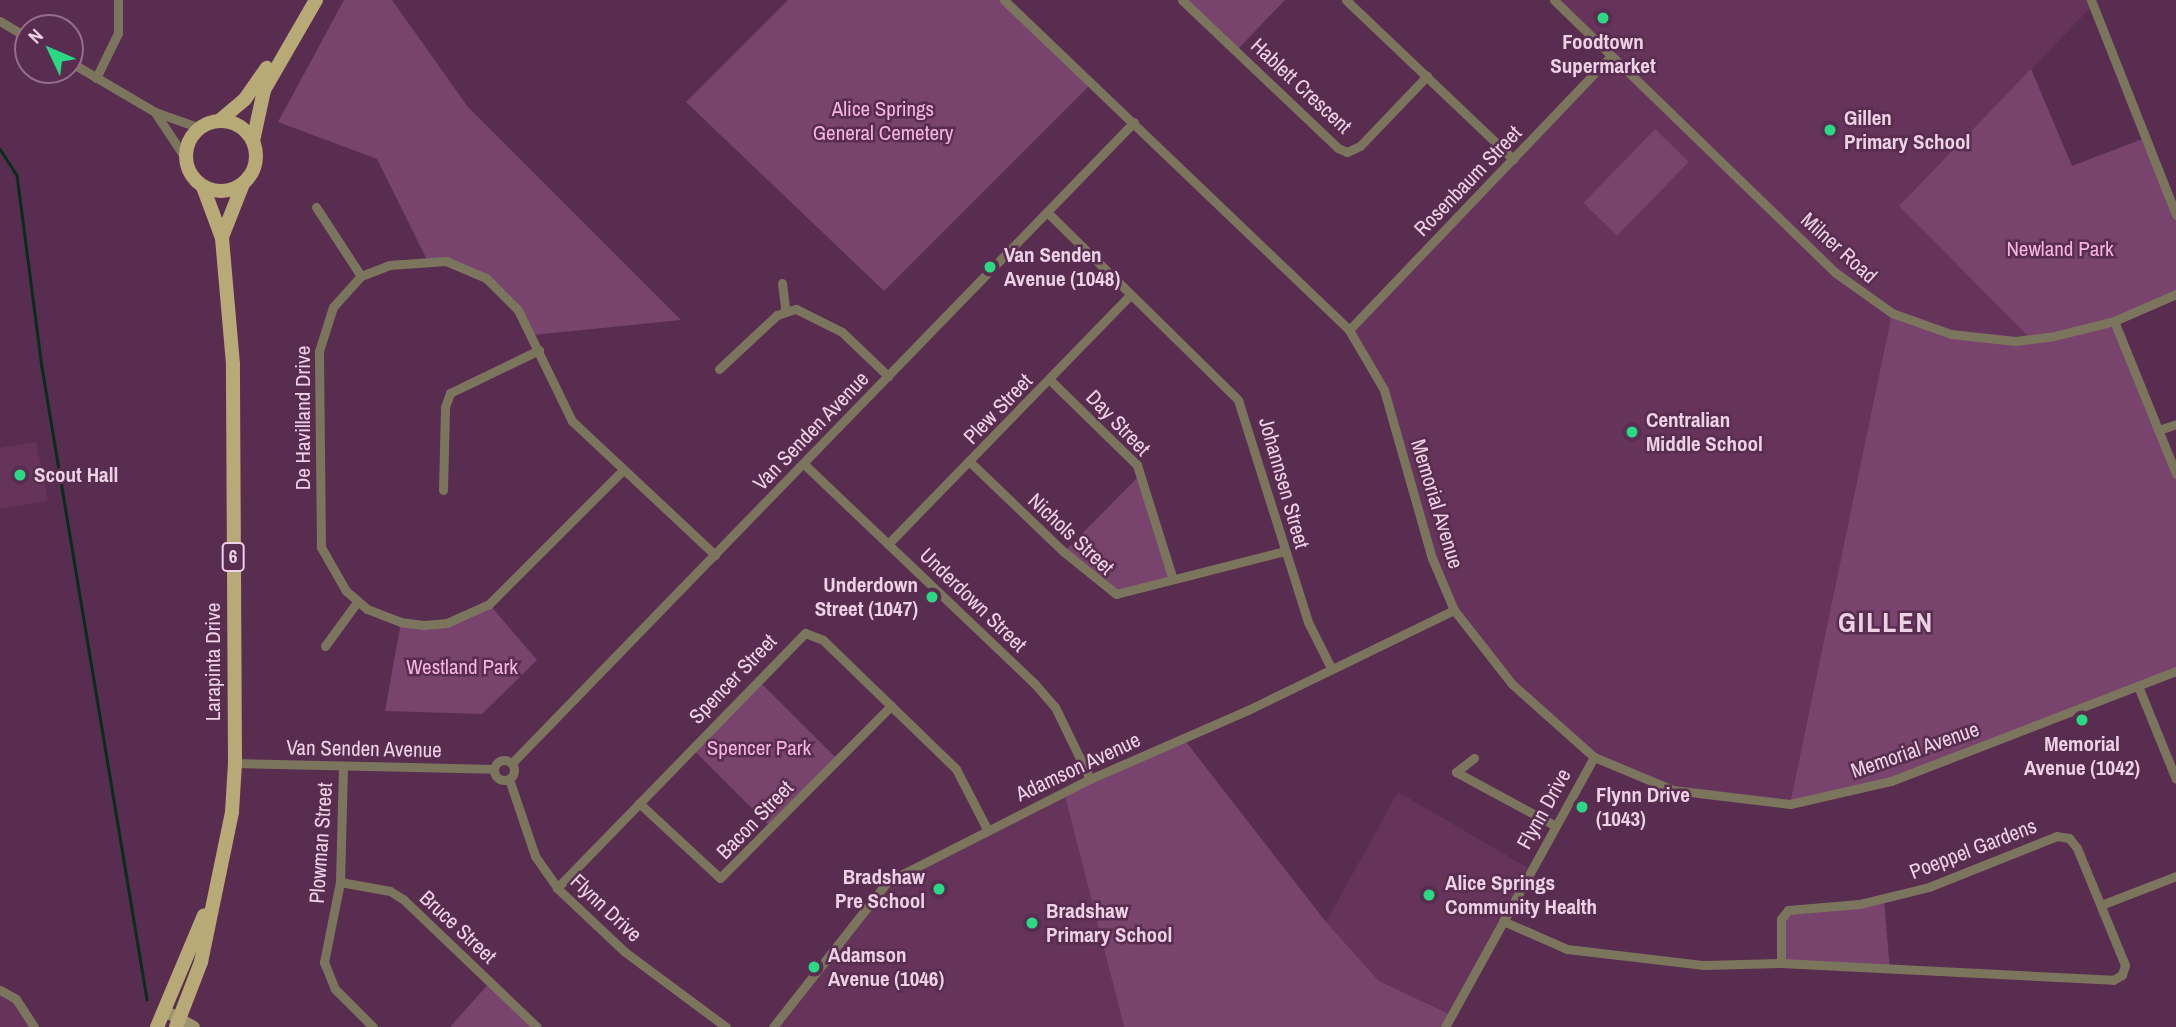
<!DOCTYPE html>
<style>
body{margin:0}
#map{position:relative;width:2176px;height:1027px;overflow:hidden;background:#592d50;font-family:"Archivo Narrow",sans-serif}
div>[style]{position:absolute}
.built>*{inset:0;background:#66335b}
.green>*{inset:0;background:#78436d;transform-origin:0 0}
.stream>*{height:2.5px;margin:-1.25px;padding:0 1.25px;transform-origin:1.25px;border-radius:1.25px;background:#082e1a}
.street>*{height:9px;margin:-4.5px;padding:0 4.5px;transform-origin:4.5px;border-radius:4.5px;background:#7c755d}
.street>.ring{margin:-4.5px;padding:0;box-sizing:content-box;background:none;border:9px solid #7c755d;border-radius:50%}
.secondary>*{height:12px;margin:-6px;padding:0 6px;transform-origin:6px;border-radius:6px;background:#9d936c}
.primary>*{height:14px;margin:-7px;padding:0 7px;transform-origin:7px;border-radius:7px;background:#b7aa77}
.primary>.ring{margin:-7px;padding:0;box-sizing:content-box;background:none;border:14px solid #b7aa77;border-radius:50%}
.dots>*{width:19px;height:19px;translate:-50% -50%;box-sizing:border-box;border:4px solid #592d50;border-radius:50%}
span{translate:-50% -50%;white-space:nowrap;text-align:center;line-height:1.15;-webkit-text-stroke:5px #592d50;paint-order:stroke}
.shield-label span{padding:2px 5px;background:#592d50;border:2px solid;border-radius:5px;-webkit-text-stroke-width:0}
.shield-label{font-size:19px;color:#edd1e5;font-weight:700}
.poi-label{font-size:21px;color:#edd1e5;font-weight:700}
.left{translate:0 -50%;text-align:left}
.right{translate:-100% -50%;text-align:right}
.street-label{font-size:21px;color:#edd1e5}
.park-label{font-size:21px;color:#f7b3e6}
.district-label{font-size:28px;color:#edd1e5;font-weight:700;letter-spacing:2px}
.north{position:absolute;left:14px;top:14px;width:70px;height:70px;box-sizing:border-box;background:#592d50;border:2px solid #946f8c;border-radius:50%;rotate:314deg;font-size:19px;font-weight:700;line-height:28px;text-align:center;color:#edd1e5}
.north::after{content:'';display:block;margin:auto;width:24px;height:32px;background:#2bd884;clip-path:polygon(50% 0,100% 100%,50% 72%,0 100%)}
</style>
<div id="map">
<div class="built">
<div style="clip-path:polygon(1555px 0,2091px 0,2093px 5px,1899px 206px,2032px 339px,1987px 341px,1892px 313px,1790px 804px,1673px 790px,1594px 757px,1512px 684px,1454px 610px,1432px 558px,1384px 390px,1349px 330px,1611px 56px)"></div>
<div style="clip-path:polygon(36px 442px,48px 501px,0 509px,0 448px)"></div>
<div style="clip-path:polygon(1064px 792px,1124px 1027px,773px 1027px,876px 892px)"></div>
<div style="clip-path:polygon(1398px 792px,1530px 869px,1451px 1015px,1379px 981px,1326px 922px)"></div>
<div style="clip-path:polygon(0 990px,10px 992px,34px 1027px,0 1027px)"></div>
</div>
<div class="green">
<div style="clip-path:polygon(344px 0,392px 0,468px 107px,681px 320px,533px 335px,518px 310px,486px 278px,427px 260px,377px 159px,278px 122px)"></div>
<div style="clip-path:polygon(788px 0,1004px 0,1091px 84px,884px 291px,686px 102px)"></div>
<div style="clip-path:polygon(1186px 0,1285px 0,1237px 50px)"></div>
<div style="clip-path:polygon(2031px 69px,2072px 166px,2145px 138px,2176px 215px,2176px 294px,2114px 322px,2176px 474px,2176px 671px,1891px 781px,1790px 804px,1892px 313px,1951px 334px,2031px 339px,1899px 206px)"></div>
<div style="left:1655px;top:129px;width:47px;height:103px;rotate:44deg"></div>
<div style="clip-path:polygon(1142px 473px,1172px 577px,1116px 594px,1064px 552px)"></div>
<div style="clip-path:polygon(489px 604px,537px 660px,482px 714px,385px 711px,401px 622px,447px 623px)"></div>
<div style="left:757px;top:679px;width:115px;height:95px;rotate:45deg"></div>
<div style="clip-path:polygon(1183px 738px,1326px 922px,1379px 981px,1451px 1015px,1445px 1027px,1124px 1027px,1064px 792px)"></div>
<div style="clip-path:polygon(1884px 899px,1890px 971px,1781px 963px,1779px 933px,1788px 910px)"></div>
<div style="clip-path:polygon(491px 981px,537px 1027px,450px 1027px)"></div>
</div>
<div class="stream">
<div style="left:0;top:149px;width:31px;rotate:57deg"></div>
<div style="left:17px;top:175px;width:194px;rotate:82.6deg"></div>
<div style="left:42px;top:367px;width:641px;rotate:80.57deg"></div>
</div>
<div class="street">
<div style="left:1004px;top:0;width:477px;rotate:43.7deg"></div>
<div style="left:1349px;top:330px;width:69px;rotate:59.7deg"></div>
<div style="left:1384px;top:390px;width:175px;rotate:74.1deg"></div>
<div style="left:1432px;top:558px;width:56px;rotate:67.1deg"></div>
<div style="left:1454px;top:610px;width:94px;rotate:51.9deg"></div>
<div style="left:1512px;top:684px;width:110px;rotate:41.7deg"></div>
<div style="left:1594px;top:757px;width:86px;rotate:22.7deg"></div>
<div style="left:1673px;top:790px;width:118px;rotate:6.8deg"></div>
<div style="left:1790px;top:804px;width:104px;rotate:-12.8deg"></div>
<div style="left:1891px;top:781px;width:305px;rotate:-21.1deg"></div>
<div style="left:1182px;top:0;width:215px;rotate:43.5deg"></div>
<div style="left:1338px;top:148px;width:10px;rotate:24deg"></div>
<div style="left:1347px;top:152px;width:14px;rotate:-25deg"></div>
<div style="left:1360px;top:146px;width:97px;rotate:-46.3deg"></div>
<div style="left:1346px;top:0;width:231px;rotate:43.6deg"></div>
<div style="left:1554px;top:0;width:392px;rotate:44.1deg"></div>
<div style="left:1836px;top:273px;width:69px;rotate:35.5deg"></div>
<div style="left:1892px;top:313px;width:63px;rotate:19.6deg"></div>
<div style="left:1951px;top:334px;width:64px;rotate:6.2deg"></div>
<div style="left:2015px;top:341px;width:35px;rotate:-7deg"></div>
<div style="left:2050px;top:337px;width:66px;rotate:-14deg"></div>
<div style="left:2114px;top:321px;width:68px;rotate:-23.5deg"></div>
<div style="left:2091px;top:0;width:231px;rotate:68.4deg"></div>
<div style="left:0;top:21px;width:33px;rotate:31deg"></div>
<div style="left:70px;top:62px;width:99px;rotate:30.5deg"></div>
<div style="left:155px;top:112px;width:48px;rotate:19.6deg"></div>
<div style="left:96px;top:78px;width:50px;rotate:-63.9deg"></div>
<div style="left:118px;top:33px;width:33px;rotate:-90deg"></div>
<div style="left:156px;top:114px;width:54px;rotate:56.3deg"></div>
<div style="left:316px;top:207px;width:82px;rotate:56.9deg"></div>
<div style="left:1048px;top:213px;width:267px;rotate:44.5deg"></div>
<div style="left:1238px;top:400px;width:233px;rotate:72.5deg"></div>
<div style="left:1308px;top:622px;width:51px;rotate:63.4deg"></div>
<div style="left:782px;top:283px;width:26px;rotate:83deg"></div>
<div style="left:2114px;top:321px;width:165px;rotate:67.9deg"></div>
<div style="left:1349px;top:330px;width:379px;rotate:-46.3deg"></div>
<div style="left:719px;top:369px;width:79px;rotate:-43deg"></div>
<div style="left:777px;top:315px;width:20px;rotate:-18deg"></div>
<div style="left:796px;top:309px;width:51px;rotate:26.6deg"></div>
<div style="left:842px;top:332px;width:64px;rotate:43.7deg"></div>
<div style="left:1050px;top:380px;width:122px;rotate:44.3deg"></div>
<div style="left:1137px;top:465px;width:117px;rotate:72.6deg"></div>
<div style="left:2159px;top:430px;width:18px;rotate:-19deg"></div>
<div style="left:970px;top:462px;width:130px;rotate:43.8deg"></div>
<div style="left:1064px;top:552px;width:67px;rotate:38.9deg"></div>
<div style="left:1116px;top:594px;width:174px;rotate:-14.3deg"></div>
<div style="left:805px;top:465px;width:316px;rotate:43.6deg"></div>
<div style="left:1034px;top:683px;width:32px;rotate:49deg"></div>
<div style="left:1055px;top:707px;width:80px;rotate:64.1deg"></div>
<div style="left:623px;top:470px;width:190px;rotate:135deg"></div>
<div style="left:489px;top:604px;width:46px;rotate:155.7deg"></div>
<div style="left:447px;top:623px;width:23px;rotate:175deg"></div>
<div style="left:424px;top:625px;width:23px;rotate:-173deg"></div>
<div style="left:401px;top:622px;width:36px;rotate:-159deg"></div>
<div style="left:367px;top:609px;width:28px;rotate:-139deg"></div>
<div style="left:346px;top:591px;width:51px;rotate:-119.6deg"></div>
<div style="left:321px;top:547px;width:196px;rotate:-90.6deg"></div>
<div style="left:319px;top:351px;width:46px;rotate:-72.3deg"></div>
<div style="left:333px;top:307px;width:42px;rotate:-47.9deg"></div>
<div style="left:361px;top:276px;width:30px;rotate:-21deg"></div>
<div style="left:389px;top:265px;width:57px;rotate:-4deg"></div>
<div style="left:446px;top:261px;width:43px;rotate:23deg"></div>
<div style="left:486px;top:278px;width:45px;rotate:45deg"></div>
<div style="left:518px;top:310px;width:123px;rotate:64.1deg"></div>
<div style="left:572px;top:421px;width:196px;rotate:43.1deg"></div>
<div style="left:443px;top:490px;width:83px;rotate:-88.6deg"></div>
<div style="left:445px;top:407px;width:15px;rotate:-70deg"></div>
<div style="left:450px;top:393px;width:99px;rotate:-25.8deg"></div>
<div style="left:889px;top:543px;width:344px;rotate:-45.8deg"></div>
<div style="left:325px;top:646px;width:54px;rotate:-54deg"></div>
<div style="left:2138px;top:686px;width:100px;rotate:67.8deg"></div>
<div style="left:1474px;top:758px;width:23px;rotate:142deg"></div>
<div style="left:1456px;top:772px;width:111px;rotate:28.4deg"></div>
<div class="ring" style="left:494px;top:760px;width:11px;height:11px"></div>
<div style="left:235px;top:763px;width:259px;rotate:1.3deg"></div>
<div style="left:512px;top:763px;width:893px;rotate:-45.86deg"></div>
<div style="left:343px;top:767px;width:115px;rotate:91.5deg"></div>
<div style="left:340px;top:882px;width:82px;rotate:101.3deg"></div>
<div style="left:324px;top:962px;width:29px;rotate:68deg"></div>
<div style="left:335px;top:989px;width:54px;rotate:45deg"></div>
<div style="left:509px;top:779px;width:81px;rotate:71.3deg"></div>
<div style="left:535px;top:856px;width:39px;rotate:55deg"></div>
<div style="left:557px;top:888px;width:93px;rotate:43.3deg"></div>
<div style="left:625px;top:952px;width:126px;rotate:36.6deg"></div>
<div style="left:639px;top:803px;width:110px;rotate:42.8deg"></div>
<div style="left:720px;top:878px;width:243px;rotate:-45.2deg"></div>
<div style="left:340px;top:882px;width:51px;rotate:10.2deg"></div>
<div style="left:390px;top:891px;width:15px;rotate:32deg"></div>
<div style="left:403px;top:899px;width:185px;rotate:43.7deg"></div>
<div style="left:557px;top:888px;width:356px;rotate:-45.8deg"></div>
<div style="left:805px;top:633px;width:19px;rotate:21deg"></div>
<div style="left:823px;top:640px;width:185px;rotate:44.1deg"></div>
<div style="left:956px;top:769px;width:68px;rotate:62.7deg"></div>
<div style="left:2101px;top:905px;width:80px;rotate:-21.1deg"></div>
<div style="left:1503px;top:921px;width:70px;rotate:23.6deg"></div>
<div style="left:1567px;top:949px;width:138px;rotate:6.7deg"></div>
<div style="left:1704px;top:965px;width:77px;rotate:-1.5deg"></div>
<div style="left:1781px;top:963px;width:332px;rotate:2.9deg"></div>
<div style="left:2113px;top:980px;width:10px;rotate:-29deg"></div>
<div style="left:2122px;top:975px;width:10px;rotate:-73deg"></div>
<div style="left:2125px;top:965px;width:126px;rotate:-112.3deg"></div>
<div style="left:2077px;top:848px;width:13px;rotate:-129deg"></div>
<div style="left:2069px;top:838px;width:12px;rotate:-171deg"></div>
<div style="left:2057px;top:836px;width:138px;rotate:158.3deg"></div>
<div style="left:1929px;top:887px;width:72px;rotate:166.3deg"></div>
<div style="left:1859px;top:904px;width:71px;rotate:175.2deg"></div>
<div style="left:1788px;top:910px;width:11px;rotate:128deg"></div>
<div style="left:1781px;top:919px;width:44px;rotate:90deg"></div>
<div style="left:0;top:990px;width:18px;rotate:29deg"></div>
<div style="left:16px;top:999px;width:33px;rotate:57deg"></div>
<div style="left:773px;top:1027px;width:184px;rotate:-51.8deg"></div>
<div style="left:887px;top:882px;width:228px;rotate:-26.9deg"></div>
<div style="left:1090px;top:779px;width:172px;rotate:-23.6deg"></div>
<div style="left:1248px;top:710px;width:229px;rotate:-25.9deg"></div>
<div style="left:1445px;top:1027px;width:308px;rotate:-61.1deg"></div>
</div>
<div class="secondary">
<div style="left:165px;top:1011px;width:33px;rotate:29deg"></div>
</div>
<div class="primary">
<div class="ring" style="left:186px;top:121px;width:56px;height:56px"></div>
<div style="left:219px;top:121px;width:34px;rotate:-40deg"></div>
<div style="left:245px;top:99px;width:38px;rotate:-55deg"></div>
<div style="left:253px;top:141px;width:52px;rotate:-77.8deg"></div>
<div style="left:264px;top:90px;width:104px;rotate:-60deg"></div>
<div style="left:222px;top:237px;width:57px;rotate:-68.4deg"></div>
<div style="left:157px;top:1027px;width:121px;rotate:-67.2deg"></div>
<div style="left:176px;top:1027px;width:70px;rotate:-69deg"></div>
<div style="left:201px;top:962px;width:153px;rotate:-78.3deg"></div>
<div style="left:232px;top:812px;width:49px;rotate:-86.5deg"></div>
<div style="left:235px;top:763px;width:399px;rotate:-90.3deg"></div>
<div style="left:233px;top:364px;width:126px;rotate:-95deg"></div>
<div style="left:222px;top:238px;width:54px;rotate:-110.4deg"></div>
</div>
<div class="dots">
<div style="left:1603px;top:18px;background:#2bd884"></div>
<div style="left:1830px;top:130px;background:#2bd884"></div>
<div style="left:990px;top:267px;background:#2bd884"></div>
<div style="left:1632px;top:432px;background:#2bd884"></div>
<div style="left:20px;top:475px;background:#2bd884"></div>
<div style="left:932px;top:597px;background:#2bd884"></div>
<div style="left:2082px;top:720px;background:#2bd884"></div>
<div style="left:1582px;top:807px;background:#2bd884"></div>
<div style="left:939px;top:889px;background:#2bd884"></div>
<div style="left:1429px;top:895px;background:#2bd884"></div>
<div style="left:1032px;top:923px;background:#2bd884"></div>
<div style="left:814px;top:967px;background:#2bd884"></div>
</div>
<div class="shield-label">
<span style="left:233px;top:557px">6</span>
</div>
<div class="poi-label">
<span style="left:1603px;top:54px">Foodtown<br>Supermarket</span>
<span class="left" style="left:1844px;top:130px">Gillen<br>Primary School</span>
<span class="left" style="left:1004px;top:267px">Van Senden<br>Avenue (1048)</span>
<span class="left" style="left:1646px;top:432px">Centralian<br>Middle School</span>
<span class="left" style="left:34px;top:475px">Scout Hall</span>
<span class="right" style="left:918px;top:597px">Underdown<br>Street (1047)</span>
<span style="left:2082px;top:756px">Memorial<br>Avenue (1042)</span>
<span class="left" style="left:1596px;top:807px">Flynn Drive<br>(1043)</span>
<span class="right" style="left:925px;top:889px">Bradshaw<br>Pre School</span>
<span class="left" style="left:1445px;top:895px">Alice Springs<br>Community Health</span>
<span class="left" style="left:1046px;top:923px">Bradshaw<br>Primary School</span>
<span class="left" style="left:828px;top:967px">Adamson<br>Avenue (1046)</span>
</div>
<div class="street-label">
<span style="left:1301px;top:86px;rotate:43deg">Hablett Crescent</span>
<span style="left:1468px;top:181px;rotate:-46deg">Rosenbaum Street</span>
<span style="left:1839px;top:248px;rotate:42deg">Milner Road</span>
<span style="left:998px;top:409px;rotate:-46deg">Plew Street</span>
<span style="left:303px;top:418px;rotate:-90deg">De Havilland Drive</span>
<span style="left:1118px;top:423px;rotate:46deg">Day Street</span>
<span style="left:811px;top:431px;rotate:-46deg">Van Senden Avenue</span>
<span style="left:1284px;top:483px;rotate:74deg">Johannsen Street</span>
<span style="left:1437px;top:504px;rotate:73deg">Memorial Avenue</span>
<span style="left:1071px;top:534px;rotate:43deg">Nichols Street</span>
<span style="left:973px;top:600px;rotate:44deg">Underdown Street</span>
<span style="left:213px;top:662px;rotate:-90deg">Larapinta Drive</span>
<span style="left:733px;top:679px;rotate:-46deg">Spencer Street</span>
<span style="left:364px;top:749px;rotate:1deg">Van Senden Avenue</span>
<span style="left:1915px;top:750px;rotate:-19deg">Memorial Avenue</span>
<span style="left:1078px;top:767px;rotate:-25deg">Adamson Avenue</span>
<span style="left:1544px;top:809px;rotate:-61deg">Flynn Drive</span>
<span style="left:755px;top:820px;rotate:-46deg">Bacon Street</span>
<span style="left:321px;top:843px;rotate:-86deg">Plowman Street</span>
<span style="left:1973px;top:849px;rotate:-21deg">Poeppel Gardens</span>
<span style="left:606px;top:908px;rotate:43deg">Flynn Drive</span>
<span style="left:458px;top:927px;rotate:43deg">Bruce Street</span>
</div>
<div class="park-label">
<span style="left:883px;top:121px">Alice Springs<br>General Cemetery</span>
<span style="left:2060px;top:249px">Newland Park</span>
<span style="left:462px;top:667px">Westland Park</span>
<span style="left:759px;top:748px">Spencer Park</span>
</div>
<div class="district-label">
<span style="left:1886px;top:622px">GILLEN</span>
</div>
<div class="north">N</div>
</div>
